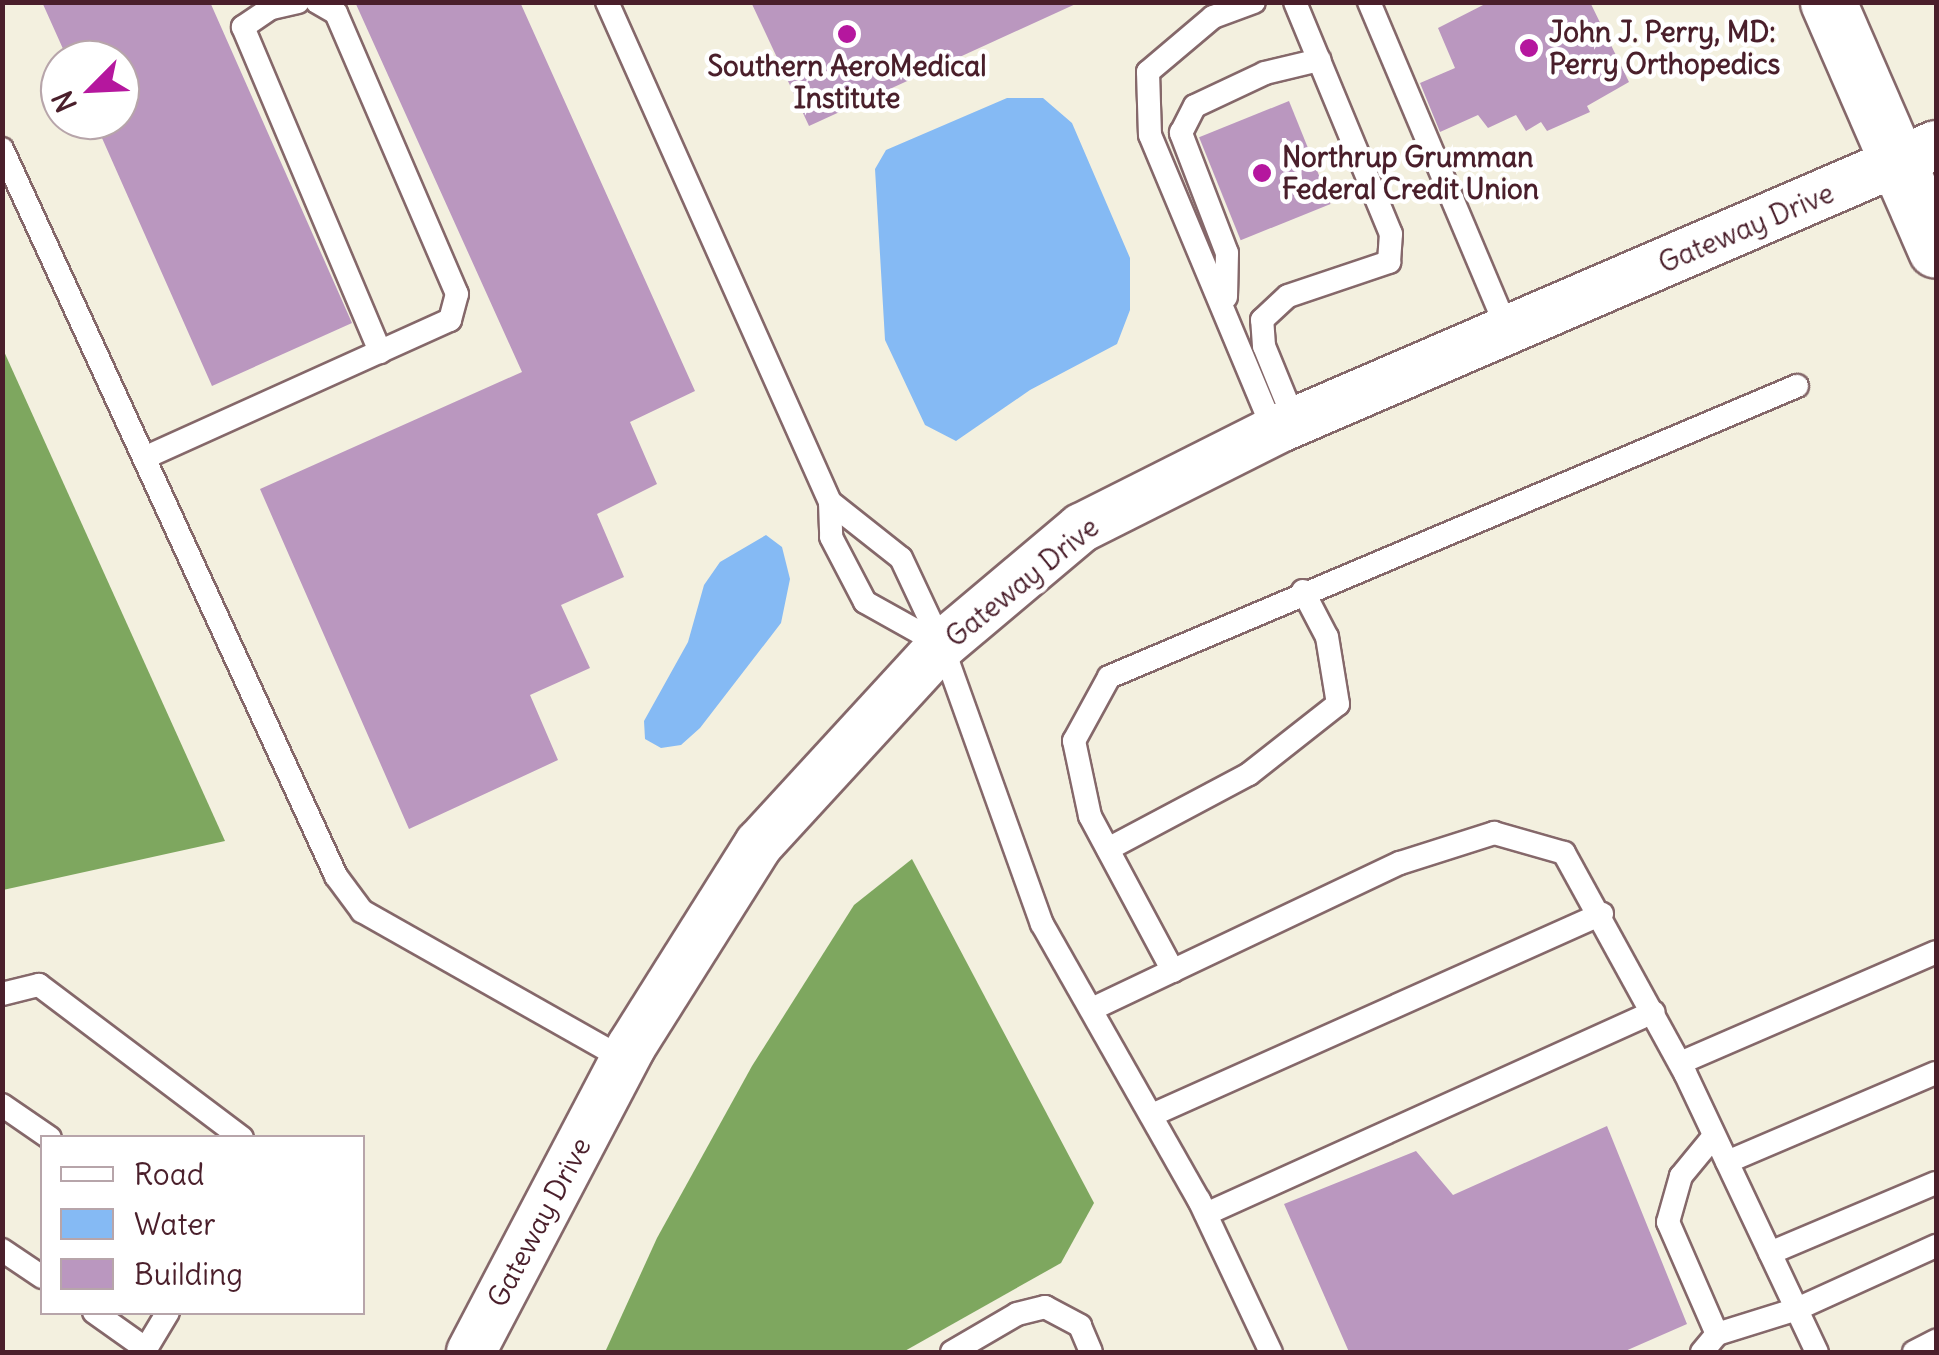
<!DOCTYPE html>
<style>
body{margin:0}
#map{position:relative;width:1939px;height:1355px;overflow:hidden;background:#f3f0df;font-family:Delius,sans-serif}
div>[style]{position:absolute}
.forest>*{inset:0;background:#7ea75f}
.water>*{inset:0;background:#85baf4}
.building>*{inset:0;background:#ba97bf;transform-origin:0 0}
.roads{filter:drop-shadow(2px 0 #85686a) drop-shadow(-2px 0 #85686a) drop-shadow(0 2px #85686a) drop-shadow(0 -2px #85686a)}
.service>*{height:22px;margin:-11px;padding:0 11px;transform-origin:11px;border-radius:11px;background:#fff}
.minor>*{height:48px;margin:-24px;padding:0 24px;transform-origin:24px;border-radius:24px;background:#fff}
.tertiary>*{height:55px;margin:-27.5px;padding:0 27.5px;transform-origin:27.5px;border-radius:27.5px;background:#fff}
.dots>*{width:28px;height:28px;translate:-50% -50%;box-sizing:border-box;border:5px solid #fff;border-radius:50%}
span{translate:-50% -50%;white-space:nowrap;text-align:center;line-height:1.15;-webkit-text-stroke:9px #fff;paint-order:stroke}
.poi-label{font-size:28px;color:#4a1f2b;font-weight:700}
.left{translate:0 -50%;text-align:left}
.street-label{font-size:28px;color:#4a1f2b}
.frame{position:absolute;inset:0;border:5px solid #4a1f2b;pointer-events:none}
.legend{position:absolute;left:40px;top:1135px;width:325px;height:180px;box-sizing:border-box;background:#fff;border:2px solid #b7a5aa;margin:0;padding:12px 18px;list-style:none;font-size:30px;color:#4a1f2b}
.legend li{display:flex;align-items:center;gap:20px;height:50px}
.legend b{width:50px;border:2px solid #b7a5aa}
.north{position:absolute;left:40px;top:40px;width:100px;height:100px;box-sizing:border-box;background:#fff;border:2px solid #b7a5aa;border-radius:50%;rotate:246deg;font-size:28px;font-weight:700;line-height:40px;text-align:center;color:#4a1f2b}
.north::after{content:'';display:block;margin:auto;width:35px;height:45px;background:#b5179e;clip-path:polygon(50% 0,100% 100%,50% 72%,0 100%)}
</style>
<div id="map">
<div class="forest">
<div style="clip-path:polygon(2px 347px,225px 841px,3px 890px,2px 890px)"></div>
<div style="clip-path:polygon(912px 859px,1094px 1203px,1061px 1263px,903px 1352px,606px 1350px,657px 1238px,752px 1066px,854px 905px)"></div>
</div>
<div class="water">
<div style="clip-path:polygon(1007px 98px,1043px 98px,1072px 123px,1130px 258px,1130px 310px,1117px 344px,1030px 390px,956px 441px,925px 425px,885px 340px,875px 169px,886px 150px)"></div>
<div style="clip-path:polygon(766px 535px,782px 547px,790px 579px,781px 623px,700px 728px,681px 745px,661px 748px,645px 739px,644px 721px,688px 642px,704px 585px,720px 562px)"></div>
</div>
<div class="building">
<div style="clip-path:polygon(42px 2px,210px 2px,352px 323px,212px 386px,94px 120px,120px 120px,120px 60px,68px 60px)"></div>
<div style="clip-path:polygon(355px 2px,520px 2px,695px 391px,630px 422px,657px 484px,597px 514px,624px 577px,561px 605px,590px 668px,530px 695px,558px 760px,409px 829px,260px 489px,522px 372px)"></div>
<div style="clip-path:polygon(751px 2px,1080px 2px,809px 126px)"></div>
<div style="clip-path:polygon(1489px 2px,1590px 2px,1629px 82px,1587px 106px,1590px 112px,1547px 131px,1541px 122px,1526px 131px,1516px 115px,1488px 128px,1478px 115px,1440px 132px,1420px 83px,1455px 68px,1438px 28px)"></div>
<div style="left:1289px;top:101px;width:111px;height:97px;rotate:68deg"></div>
<div style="clip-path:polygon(1607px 1126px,1687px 1324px,1623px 1352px,1349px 1352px,1284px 1204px,1416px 1151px,1453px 1195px)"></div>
</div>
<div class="roads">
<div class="service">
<div style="left:298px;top:2px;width:28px;rotate:167deg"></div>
<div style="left:271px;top:8px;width:34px;rotate:146deg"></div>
<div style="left:243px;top:27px;width:353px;rotate:67.1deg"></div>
<div style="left:607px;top:2px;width:547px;rotate:65.96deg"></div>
<div style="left:830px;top:502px;width:35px;rotate:88deg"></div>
<div style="left:831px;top:537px;width:73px;rotate:62.4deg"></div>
<div style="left:865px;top:602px;width:88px;rotate:29.2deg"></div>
<div style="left:1254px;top:2px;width:44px;rotate:159.9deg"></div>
<div style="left:1213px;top:17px;width:85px;rotate:139.8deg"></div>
<div style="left:1148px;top:72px;width:63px;rotate:88.2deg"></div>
<div style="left:1150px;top:135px;width:321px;rotate:67.3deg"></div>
<div style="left:1369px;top:2px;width:357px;rotate:67.1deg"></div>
<div style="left:2px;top:149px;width:800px;rotate:65.32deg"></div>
<div style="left:336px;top:876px;width:44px;rotate:53.4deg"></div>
<div style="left:362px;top:911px;width:301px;rotate:29.5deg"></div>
<div style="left:1226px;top:297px;width:44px;rotate:-88.7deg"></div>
<div style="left:1227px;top:253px;width:129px;rotate:-111deg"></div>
<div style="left:1181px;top:133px;width:30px;rotate:-63deg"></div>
<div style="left:1195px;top:106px;width:77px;rotate:-25.2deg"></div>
<div style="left:1265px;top:73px;width:56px;rotate:-13.5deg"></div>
<div style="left:1295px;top:422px;width:82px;rotate:-112.2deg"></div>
<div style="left:1264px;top:346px;width:26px;rotate:-94deg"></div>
<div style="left:1262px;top:320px;width:35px;rotate:-43deg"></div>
<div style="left:1288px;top:296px;width:107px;rotate:-18.6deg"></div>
<div style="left:1389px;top:262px;width:28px;rotate:-86deg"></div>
<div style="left:1391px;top:234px;width:251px;rotate:-112.5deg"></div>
<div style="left:144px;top:458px;width:336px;rotate:-24.3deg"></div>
<div style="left:450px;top:320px;width:27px;rotate:-75deg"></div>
<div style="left:457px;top:294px;width:306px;rotate:-113.3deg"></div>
<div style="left:336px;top:13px;width:22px;rotate:-150deg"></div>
<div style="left:830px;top:502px;width:90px;rotate:38.3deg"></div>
<div style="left:901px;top:558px;width:96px;rotate:64.8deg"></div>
<div style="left:942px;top:645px;width:296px;rotate:70.3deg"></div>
<div style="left:1042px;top:924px;width:318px;rotate:60.4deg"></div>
<div style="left:1199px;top:1200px;width:168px;rotate:64.7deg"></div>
<div style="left:1108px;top:849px;width:160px;rotate:-28deg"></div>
<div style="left:1249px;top:774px;width:113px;rotate:-38.2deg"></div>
<div style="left:1338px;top:704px;width:68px;rotate:-99.3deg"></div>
<div style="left:1327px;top:637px;width:52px;rotate:-117.6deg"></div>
<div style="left:1173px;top:971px;width:176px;rotate:-118.2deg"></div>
<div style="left:1090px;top:816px;width:77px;rotate:-102deg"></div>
<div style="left:1074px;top:741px;width:73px;rotate:-61.3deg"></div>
<div style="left:1109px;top:677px;width:747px;rotate:-22.93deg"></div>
<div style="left:2px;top:994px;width:38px;rotate:-14deg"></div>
<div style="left:39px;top:985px;width:254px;rotate:37deg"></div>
<div style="left:1092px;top:1009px;width:341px;rotate:-25.4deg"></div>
<div style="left:1400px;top:863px;width:99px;rotate:-17.7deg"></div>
<div style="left:1494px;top:833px;width:73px;rotate:15.9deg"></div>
<div style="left:1564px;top:853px;width:251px;rotate:61.2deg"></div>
<div style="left:1685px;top:1073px;width:309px;rotate:64.7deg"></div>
<div style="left:1680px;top:1063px;width:279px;rotate:-23.4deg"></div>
<div style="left:2px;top:1105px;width:58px;rotate:34.5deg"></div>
<div style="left:1152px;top:1115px;width:493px;rotate:-24.1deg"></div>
<div style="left:1714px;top:1136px;width:52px;rotate:129.5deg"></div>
<div style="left:1681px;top:1176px;width:48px;rotate:105.8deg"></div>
<div style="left:1668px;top:1222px;width:122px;rotate:66.4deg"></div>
<div style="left:1727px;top:1162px;width:227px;rotate:-23.1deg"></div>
<div style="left:1206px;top:1214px;width:491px;rotate:-24.3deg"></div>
<div style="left:2px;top:1250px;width:48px;rotate:34deg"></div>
<div style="left:1770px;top:1253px;width:180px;rotate:-22.9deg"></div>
<div style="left:94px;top:1312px;width:64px;rotate:35.4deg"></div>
<div style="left:144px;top:1352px;width:47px;rotate:-59deg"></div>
<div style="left:952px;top:1352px;width:75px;rotate:-30.3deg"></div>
<div style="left:1017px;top:1314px;width:29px;rotate:-14deg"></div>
<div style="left:1045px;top:1307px;width:40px;rotate:28deg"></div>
<div style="left:1080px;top:1326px;width:28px;rotate:67deg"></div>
<div style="left:1702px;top:1352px;width:23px;rotate:-50deg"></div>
<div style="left:1717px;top:1334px;width:84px;rotate:-17.4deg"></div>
<div style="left:1797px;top:1309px;width:153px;rotate:-24.4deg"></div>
<div style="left:1914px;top:1352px;width:25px;rotate:-27deg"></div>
</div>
<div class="minor">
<div style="left:471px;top:1352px;width:344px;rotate:-62.3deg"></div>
<div style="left:631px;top:1047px;width:240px;rotate:-57.8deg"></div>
<div style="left:759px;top:844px;width:270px;rotate:-47.4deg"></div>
<div style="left:942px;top:645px;width:182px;rotate:-40.1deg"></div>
<div style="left:1081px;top:528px;width:223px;rotate:-26.7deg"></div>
<div style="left:1280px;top:428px;width:714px;rotate:-23.34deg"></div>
</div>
<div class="tertiary">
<div style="left:1828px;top:2px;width:270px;rotate:66.5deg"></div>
</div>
</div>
<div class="dots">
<div style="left:847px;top:34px;background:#b5179e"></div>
<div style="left:1529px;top:48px;background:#b5179e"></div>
<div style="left:1262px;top:173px;background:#b5179e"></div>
</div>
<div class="poi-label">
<span class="left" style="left:1549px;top:48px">John J. Perry, MD:<br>Perry Orthopedics</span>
<span style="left:847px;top:82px">Southern AeroMedical<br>Institute</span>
<span class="left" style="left:1282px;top:173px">Northrup Grumman<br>Federal Credit Union</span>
</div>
<div class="street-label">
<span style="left:1746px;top:228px;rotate:-23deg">Gateway Drive</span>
<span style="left:1022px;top:582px;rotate:-39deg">Gateway Drive</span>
<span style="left:539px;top:1222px;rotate:-62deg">Gateway Drive</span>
</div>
<div class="frame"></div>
<ul class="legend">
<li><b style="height:12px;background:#fff"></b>Road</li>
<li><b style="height:28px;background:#85baf4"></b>Water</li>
<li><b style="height:28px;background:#ba97bf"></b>Building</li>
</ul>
<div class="north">N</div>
</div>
